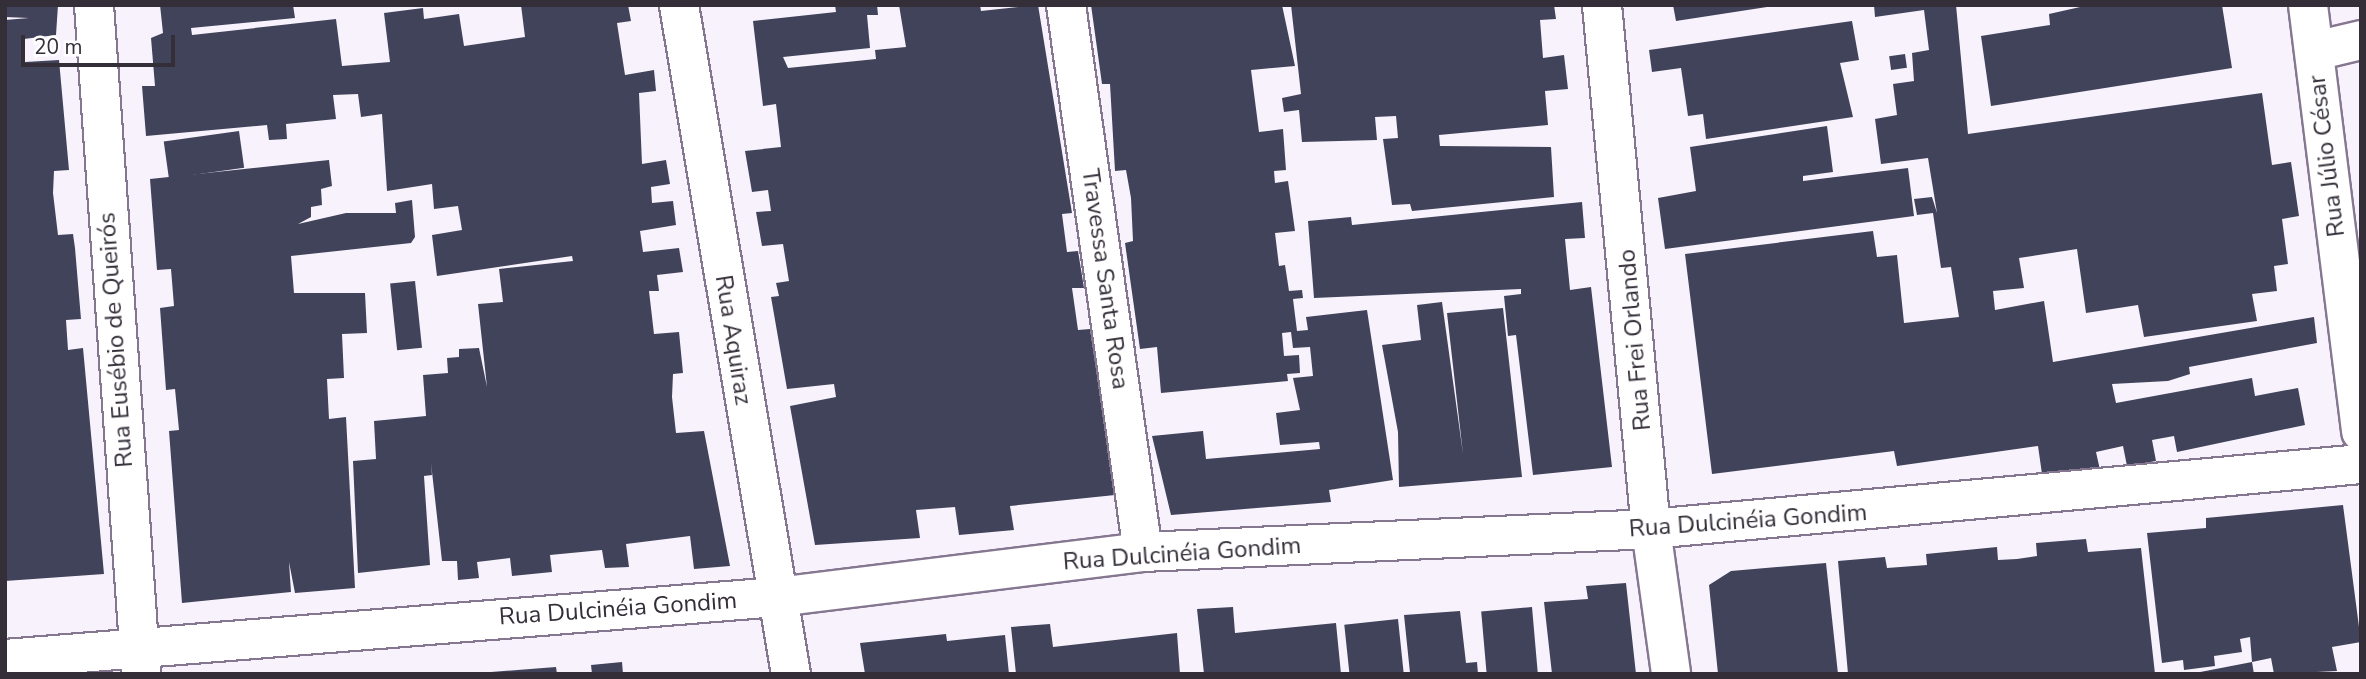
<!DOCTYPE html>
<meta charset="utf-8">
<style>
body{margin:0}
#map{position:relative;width:2366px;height:679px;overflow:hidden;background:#f8f2fd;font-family:"Nunito Sans",sans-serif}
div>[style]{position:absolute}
.building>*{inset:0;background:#41435b;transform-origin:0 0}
.roads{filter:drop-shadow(2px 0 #857790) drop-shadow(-2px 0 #857790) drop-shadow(0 2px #857790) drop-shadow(0 -2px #857790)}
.street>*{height:38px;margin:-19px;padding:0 19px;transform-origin:19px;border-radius:19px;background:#fff}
span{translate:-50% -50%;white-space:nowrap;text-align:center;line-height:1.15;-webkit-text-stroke:7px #fff;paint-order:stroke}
.street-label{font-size:24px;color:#342e39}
.frame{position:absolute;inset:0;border:7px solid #342e39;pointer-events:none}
.scale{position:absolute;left:21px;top:35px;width:154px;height:32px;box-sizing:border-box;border:4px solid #342e39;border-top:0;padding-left:9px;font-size:21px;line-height:24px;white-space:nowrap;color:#342e39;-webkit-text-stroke:5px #fff;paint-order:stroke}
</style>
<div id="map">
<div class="building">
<div style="clip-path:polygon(5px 5px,58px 5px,56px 35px,24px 39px,25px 62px,59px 60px,69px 170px,54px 171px,53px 193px,58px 235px,73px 234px,75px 248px,81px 319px,66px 320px,68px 350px,83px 348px,104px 574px,5px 581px,5px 20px,29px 18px,5px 17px)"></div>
<div style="clip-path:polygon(160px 5px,293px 5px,295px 18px,191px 28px,192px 35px,336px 19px,342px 66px,390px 62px,384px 13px,423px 8px,424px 19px,459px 14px,464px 46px,525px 37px,521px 5px,628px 5px,631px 21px,617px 23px,625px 75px,654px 70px,656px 91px,639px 93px,642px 164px,666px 160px,670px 184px,651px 187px,652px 203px,673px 201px,676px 225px,640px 231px,643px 252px,679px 248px,683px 272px,657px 275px,659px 291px,649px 291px,654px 334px,679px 332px,683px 373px,673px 374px,672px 397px,676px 433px,704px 431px,730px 566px,694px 569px,690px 536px,626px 544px,629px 567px,605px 568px,602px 550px,550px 555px,552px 572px,512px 576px,510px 558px,477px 562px,479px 578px,458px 580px,457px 561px,442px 561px,431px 463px,432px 475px,424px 476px,430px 565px,358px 573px,353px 461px,376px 459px,374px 421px,426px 416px,423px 375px,448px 373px,447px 358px,459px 357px,459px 349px,479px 348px,487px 387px,478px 304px,503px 302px,499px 269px,573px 261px,572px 256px,437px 276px,432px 235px,462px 230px,458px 206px,434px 209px,432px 184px,387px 191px,382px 114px,361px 117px,358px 94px,333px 95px,336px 119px,286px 124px,287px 139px,269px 140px,267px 125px,146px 136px,142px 86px,155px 86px,151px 38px,163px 33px)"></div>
<div style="clip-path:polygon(835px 5px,877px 5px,878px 15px,867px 15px,870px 48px,783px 57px,788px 68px,876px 59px,875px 50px,906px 47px,899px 5px,980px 5px,981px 11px,1038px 5px,1072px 213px,1062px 214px,1067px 252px,1078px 251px,1084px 288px,1072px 288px,1078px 330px,1090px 329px,1115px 495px,1010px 506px,1014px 530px,959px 535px,955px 507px,916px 510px,920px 538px,815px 545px,790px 406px,836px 397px,834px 384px,787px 389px,771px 297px,779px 296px,776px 283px,789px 281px,783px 244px,762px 246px,756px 212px,771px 211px,768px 190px,752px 192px,745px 151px,781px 147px,776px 104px,763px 106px,753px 21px,836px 12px)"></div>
<div style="clip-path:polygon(1091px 5px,1282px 5px,1295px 66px,1251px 70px,1259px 132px,1283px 129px,1286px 170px,1274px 171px,1275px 183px,1288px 181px,1295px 231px,1275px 233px,1279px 266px,1285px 265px,1289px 291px,1302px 290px,1303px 298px,1293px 299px,1297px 331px,1308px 330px,1306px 317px,1367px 310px,1393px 480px,1329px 490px,1331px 502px,1171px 515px,1152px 436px,1203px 431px,1206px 459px,1320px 449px,1319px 442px,1280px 445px,1276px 413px,1300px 410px,1293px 378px,1313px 376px,1310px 347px,1293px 348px,1291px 332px,1282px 333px,1284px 356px,1299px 355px,1300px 373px,1287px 374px,1288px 381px,1161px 393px,1157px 347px,1140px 349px,1125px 243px,1133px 241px,1131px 198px,1126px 170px,1115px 171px,1110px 84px,1102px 84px)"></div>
<div style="clip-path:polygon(1291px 5px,1554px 5px,1556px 19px,1540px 20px,1543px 58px,1564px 55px,1568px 89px,1545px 91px,1548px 125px,1439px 135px,1440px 146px,1551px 147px,1554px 197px,1412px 211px,1410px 204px,1392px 205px,1383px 139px,1398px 138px,1396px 116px,1375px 117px,1377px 140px,1302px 142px,1299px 110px,1284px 112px,1282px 98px,1301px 94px)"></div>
<div style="clip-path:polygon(1673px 5px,1767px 5px,1767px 7px,1676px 21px)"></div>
<div style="clip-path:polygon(1874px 5px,1956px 5px,1968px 134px,2262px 93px,2272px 165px,2291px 162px,2299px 216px,2282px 219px,2288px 264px,2274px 266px,2277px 291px,2252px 294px,2257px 321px,2144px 337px,2138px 305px,2086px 313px,2077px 249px,2019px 258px,2024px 288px,1993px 291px,1995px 310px,2044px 301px,2053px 362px,2314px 317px,2317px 343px,2189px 367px,2190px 374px,2168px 381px,2112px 384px,2116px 403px,2252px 378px,2255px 396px,2298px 388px,2305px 425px,2177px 452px,2174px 436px,2152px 440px,2156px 461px,2127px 466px,2123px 446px,2096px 452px,2100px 470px,2043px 481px,2038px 446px,1897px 466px,1894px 451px,1712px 474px,1685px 254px,1873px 231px,1877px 257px,1897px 255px,1904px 323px,1959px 317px,1951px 267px,1941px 268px,1933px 213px,1917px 215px,1914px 199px,1932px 197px,1937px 213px,1928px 158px,1881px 164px,1875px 119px,1897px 115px,1893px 84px,1914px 81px,1912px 53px,1929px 50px,1924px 10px,1875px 17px)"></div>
<div style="clip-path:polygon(2089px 5px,2222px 5px,2232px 68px,1991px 106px,1981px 36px,2050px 25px,2049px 14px)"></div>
<div style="clip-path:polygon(1852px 21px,1859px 60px,1840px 63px,1853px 117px,1706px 139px,1703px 114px,1688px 116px,1681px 68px,1652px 72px,1649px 50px)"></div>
<div style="left:1905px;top:54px;width:14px;height:16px;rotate:82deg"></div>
<div style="clip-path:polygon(1827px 126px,1833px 172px,1803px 176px,1803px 181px,1908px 168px,1914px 216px,1665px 249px,1658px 198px,1696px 191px,1690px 147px)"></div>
<div style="left:239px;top:131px;width:37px;height:76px;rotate:82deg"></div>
<div style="clip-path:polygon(329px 160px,332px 186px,321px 189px,322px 205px,311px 207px,311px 217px,298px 224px,346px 213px,396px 213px,395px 203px,412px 200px,415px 237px,411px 243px,291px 256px,294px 293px,365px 293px,367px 333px,342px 334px,344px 378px,327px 379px,329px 419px,346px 417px,355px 588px,295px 593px,289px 562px,291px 592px,182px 603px,169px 431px,179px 430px,175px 389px,166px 390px,160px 308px,174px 306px,171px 269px,157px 270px,150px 179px)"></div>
<div style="clip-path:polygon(1582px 202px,1585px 238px,1565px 239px,1570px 290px,1591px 287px,1612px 467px,1533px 475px,1516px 335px,1508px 336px,1504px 296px,1521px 294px,1521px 289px,1314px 298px,1308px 221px,1351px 217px,1352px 225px)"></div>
<div style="left:415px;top:281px;width:67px;height:25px;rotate:84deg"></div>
<div style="clip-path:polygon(1442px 302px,1463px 454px,1447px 313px,1503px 308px,1522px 477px,1399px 487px,1398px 432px,1382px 345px,1421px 340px,1417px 305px)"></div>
<div style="clip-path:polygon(2343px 505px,2361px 642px,2332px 647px,2337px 671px,2274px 674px,2271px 658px,2252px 662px,2250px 637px,2240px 639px,2242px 652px,2214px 656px,2215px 666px,2184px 670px,2183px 660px,2162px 663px,2147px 533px,2206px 528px,2206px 518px)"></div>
<div style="clip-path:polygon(2086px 539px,2088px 552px,2141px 548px,2155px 674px,1848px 674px,1838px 561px,1885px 557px,1887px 568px,1927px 565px,1926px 554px,1997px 547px,1998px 560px,2017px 559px,2037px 556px,2036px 543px)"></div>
<div style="clip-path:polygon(1826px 563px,1838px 674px,1718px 674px,1709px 585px,1731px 571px)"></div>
<div style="clip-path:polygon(1626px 583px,1636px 674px,1552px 674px,1544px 602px,1588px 599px,1586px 586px)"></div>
<div style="clip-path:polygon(1233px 607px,1235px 633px,1336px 623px,1341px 674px,1204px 674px,1197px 609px)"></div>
<div style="left:1532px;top:607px;width:67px;height:51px;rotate:85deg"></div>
<div style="clip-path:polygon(1460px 611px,1466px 663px,1477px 662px,1478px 674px,1410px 673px,1404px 615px)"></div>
<div style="left:1398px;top:619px;width:55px;height:54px;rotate:84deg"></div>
<div style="clip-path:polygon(1050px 624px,1053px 647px,1177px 633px,1180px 674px,1016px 674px,1011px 627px)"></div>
<div style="clip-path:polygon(946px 634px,947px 641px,1005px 635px,1009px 674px,865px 674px,860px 643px)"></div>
<div style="clip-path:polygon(622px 662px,623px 674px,592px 674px,591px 665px)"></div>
<div style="clip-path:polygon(2252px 662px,2254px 674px,2195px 674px,2195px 673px)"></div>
<div style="clip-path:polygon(556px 667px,557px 674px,491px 674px,491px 672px)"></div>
</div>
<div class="roads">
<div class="street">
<div style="left:94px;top:5px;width:671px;rotate:85.98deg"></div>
<div style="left:679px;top:5px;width:678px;rotate:80.5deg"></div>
<div style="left:1066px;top:5px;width:552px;rotate:81.99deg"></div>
<div style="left:1602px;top:5px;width:526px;rotate:84.66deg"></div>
<div style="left:1651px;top:529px;width:146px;rotate:82.1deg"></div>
<div style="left:2308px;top:5px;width:430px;rotate:82.9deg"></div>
<div style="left:2315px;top:51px;width:47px;rotate:-13.4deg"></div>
<div style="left:5px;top:659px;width:774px;rotate:-4.59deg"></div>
<div style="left:777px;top:597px;width:369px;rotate:-7deg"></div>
<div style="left:1143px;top:552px;width:509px;rotate:-2.59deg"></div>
<div style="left:1651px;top:529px;width:713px;rotate:-5.23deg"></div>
</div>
</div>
<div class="street-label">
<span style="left:2327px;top:156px;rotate:-97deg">Rua Júlio César</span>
<span style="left:1105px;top:279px;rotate:82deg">Travessa Santa Rosa</span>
<span style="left:116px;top:340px;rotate:-94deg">Rua Eusébio de Queirós</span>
<span style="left:733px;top:340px;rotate:81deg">Rua Aquiraz</span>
<span style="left:1635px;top:340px;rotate:-95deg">Rua Frei Orlando</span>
<span style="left:1748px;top:521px;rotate:-4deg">Rua Dulcinéia Gondim</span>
<span style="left:1182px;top:554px;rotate:-4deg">Rua Dulcinéia Gondim</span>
<span style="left:618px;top:609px;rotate:-4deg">Rua Dulcinéia Gondim</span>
</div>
<div class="frame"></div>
<div class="scale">20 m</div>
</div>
